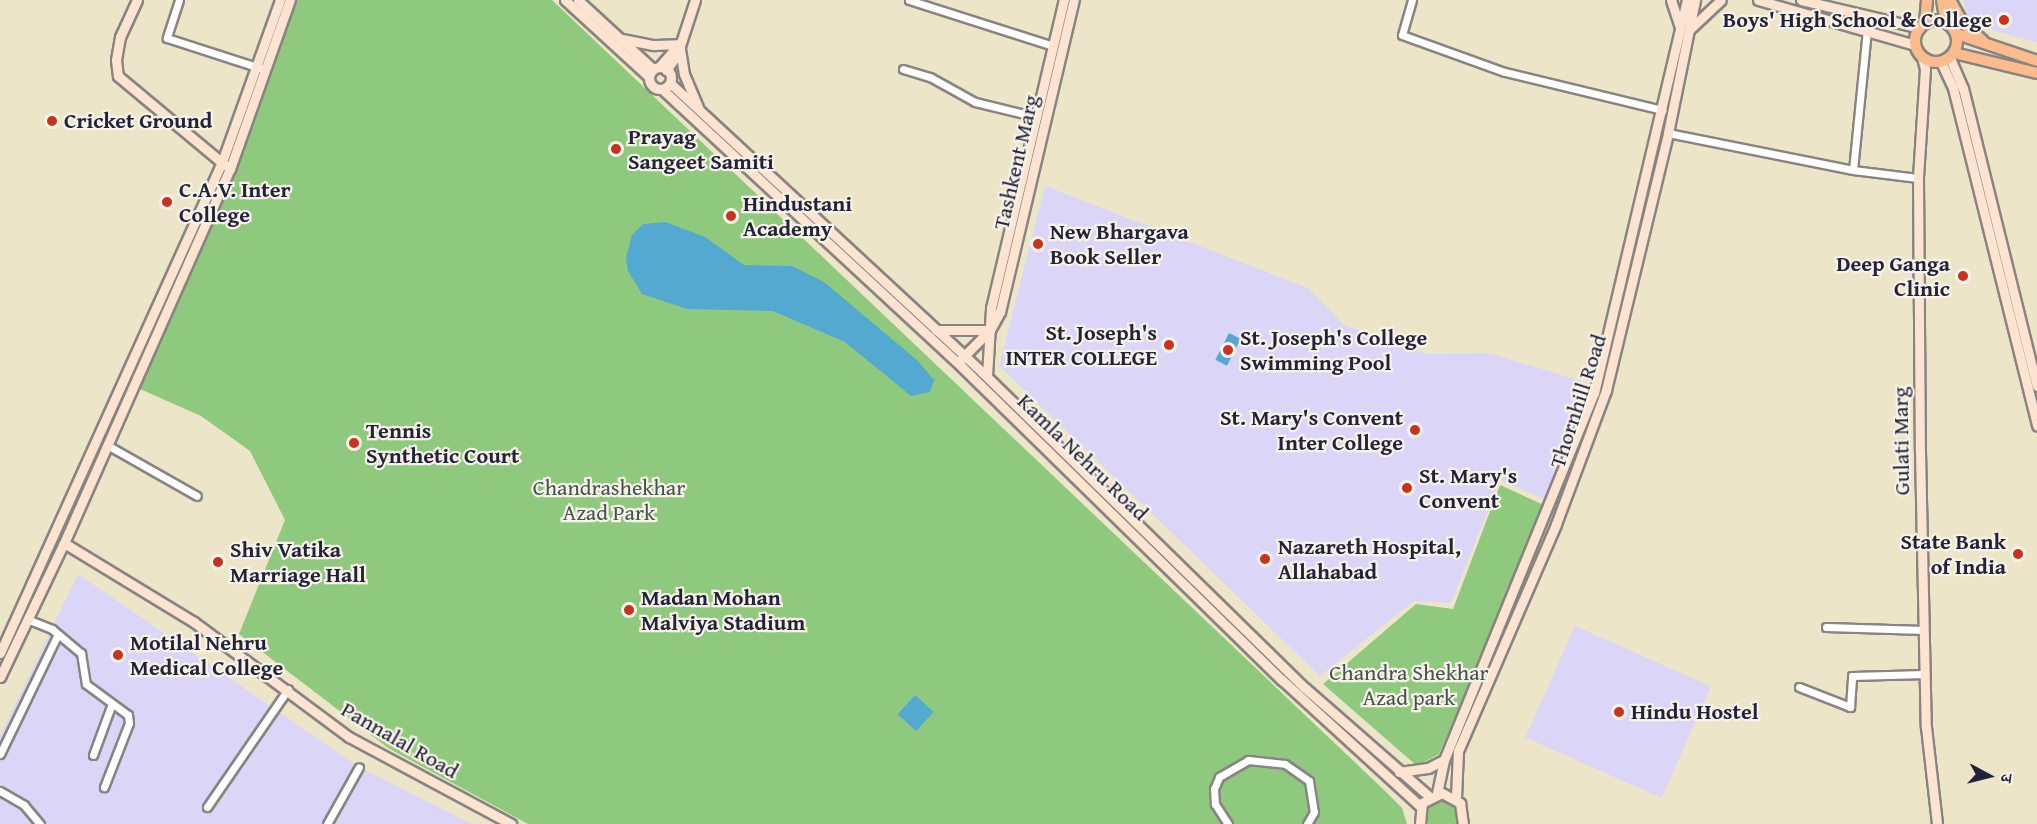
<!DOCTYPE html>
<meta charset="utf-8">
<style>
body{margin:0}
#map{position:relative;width:2037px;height:824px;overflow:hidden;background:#ede5c8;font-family:"Gentium Book Plus","Noto Serif Devanagari",serif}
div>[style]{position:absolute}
.built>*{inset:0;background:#dbd6f7;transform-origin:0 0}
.green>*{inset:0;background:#8ec97d}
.water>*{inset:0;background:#53a9cf;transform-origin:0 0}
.roads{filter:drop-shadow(2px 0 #888482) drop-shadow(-2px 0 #888482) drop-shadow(0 2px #888482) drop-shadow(0 -2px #888482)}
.street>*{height:7px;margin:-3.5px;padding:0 3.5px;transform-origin:3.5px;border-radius:3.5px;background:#fff}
.secondary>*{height:9px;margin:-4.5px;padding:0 4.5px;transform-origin:4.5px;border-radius:4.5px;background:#fde4d1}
.secondary>.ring{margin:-4.5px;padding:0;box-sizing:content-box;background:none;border:9px solid #fde4d1;border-radius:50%}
.primary>*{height:10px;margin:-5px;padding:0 5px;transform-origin:5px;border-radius:5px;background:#fbbb8d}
.primary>.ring{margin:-5px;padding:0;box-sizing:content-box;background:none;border:10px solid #fbbb8d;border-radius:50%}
.dots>*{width:16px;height:16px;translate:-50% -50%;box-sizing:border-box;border:3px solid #f7f3e8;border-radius:50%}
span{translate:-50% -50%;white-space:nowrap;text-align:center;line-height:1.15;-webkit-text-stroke:4.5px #f7f3e8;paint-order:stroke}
.poi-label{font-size:22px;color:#22223b;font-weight:700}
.right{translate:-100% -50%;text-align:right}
.left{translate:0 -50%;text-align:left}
.street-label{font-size:22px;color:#22223b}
.park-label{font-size:22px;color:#42544f}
.north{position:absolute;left:1959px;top:746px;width:60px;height:60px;-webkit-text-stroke:4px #f7f3e8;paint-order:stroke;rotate:97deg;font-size:16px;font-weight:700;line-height:24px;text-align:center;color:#22223b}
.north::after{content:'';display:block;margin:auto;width:21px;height:27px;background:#22223b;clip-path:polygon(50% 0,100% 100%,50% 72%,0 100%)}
</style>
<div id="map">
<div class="built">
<div style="clip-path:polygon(1964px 0,2037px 0,2037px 42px,1976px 26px,1965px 14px)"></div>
<div style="clip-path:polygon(1045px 186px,1308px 288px,1344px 325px,1426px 354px,1489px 353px,1591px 384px,1547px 500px,1500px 480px,1451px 603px,1414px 601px,1320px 676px,999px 366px)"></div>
<div style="clip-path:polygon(78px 574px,359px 767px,472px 824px,0 824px,0 736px)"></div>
<div style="left:1575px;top:626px;width:149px;height:122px;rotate:24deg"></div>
</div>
<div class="green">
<div style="clip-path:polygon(295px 0,552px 0,1383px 789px,1402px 808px,1407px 824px,528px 824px,388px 748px,239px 634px,285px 520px,250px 451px,201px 416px,140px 389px,239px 161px)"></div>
<div style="clip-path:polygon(1500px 485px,1546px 506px,1439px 754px,1417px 766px,1323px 684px,1416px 604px,1453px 609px)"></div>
<div style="clip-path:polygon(1446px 798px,1458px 808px,1457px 824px,1428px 824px,1426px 810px,1431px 803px)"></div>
</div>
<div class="water">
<div style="clip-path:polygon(665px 222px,705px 237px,744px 265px,792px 266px,824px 282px,918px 361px,934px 380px,930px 392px,911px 396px,845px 342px,773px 311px,687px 309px,642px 294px,628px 271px,626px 258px,632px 235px,643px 224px)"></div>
<div style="left:1229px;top:333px;width:13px;height:30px;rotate:27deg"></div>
<div style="left:915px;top:695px;width:25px;height:26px;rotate:42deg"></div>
</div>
<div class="roads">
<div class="street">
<div style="left:179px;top:0;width:40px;rotate:108deg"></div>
<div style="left:167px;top:38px;width:98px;rotate:17.9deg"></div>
<div style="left:909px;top:0;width:151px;rotate:17.7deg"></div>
<div style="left:1412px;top:0;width:36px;rotate:106deg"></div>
<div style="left:1402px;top:35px;width:109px;rotate:19.8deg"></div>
<div style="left:1505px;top:72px;width:162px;rotate:13.6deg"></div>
<div style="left:903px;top:69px;width:28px;rotate:17deg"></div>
<div style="left:930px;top:77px;width:51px;rotate:29.1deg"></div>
<div style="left:975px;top:102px;width:64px;rotate:13.6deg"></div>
<div style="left:1668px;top:133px;width:189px;rotate:11.3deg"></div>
<div style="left:1853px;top:170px;width:65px;rotate:7deg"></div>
<div style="left:1853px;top:170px;width:142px;rotate:-84.3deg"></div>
<div style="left:107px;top:445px;width:103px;rotate:29.5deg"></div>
<div style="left:27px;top:619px;width:27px;rotate:22deg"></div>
<div style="left:52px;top:629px;width:38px;rotate:40deg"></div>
<div style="left:81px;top:653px;width:31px;rotate:81deg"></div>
<div style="left:86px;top:684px;width:52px;rotate:36.4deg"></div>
<div style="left:128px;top:715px;width:8px;rotate:83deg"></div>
<div style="left:129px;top:723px;width:69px;rotate:111.3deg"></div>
<div style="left:1826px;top:627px;width:98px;rotate:1.8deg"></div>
<div style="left:1799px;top:687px;width:55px;rotate:21.4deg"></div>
<div style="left:1850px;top:707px;width:31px;rotate:-86deg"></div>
<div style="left:1852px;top:676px;width:73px;rotate:-1.6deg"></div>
<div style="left:0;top:754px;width:133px;rotate:-64.2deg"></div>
<div style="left:93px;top:755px;width:52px;rotate:-69.8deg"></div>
<div style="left:0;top:791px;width:28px;rotate:30deg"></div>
<div style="left:24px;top:805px;width:25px;rotate:50deg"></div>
<div style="left:207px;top:807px;width:143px;rotate:-55.5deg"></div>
<div style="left:327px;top:824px;width:65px;rotate:-60.7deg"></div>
<div style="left:1228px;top:824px;width:24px;rotate:-123deg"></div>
<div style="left:1215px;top:804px;width:15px;rotate:-94deg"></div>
<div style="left:1214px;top:789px;width:13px;rotate:-67deg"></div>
<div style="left:1219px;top:777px;width:34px;rotate:-30deg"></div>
<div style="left:1248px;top:760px;width:37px;rotate:6deg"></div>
<div style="left:1285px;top:764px;width:29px;rotate:35deg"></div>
<div style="left:1309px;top:781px;width:31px;rotate:81deg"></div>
<div style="left:1314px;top:812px;width:14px;rotate:120deg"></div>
</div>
<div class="secondary">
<div style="left:137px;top:0;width:41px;rotate:114.7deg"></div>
<div style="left:120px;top:37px;width:23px;rotate:100deg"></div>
<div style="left:116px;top:60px;width:16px;rotate:83deg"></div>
<div style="left:118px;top:76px;width:139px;rotate:39.8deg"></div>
<div style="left:565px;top:0;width:114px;rotate:42.5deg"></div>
<div style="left:578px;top:0;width:100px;rotate:42.6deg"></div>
<div style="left:1671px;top:0;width:26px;rotate:72deg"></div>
<div style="left:1758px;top:0;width:163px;rotate:16deg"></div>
<div style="left:1801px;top:0;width:122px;rotate:13.2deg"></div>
<div style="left:1690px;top:29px;width:42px;rotate:-43.1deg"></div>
<div style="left:622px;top:39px;width:33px;rotate:11deg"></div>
<div style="left:654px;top:45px;width:25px;rotate:-2deg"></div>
<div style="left:680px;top:49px;width:25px;rotate:81deg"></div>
<div style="left:684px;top:74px;width:36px;rotate:67deg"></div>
<div style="left:1922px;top:57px;width:12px;rotate:76deg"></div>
<div style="left:1925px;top:69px;width:109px;rotate:93.7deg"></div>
<div style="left:1918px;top:178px;width:273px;rotate:89.6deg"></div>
<div style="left:1920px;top:451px;width:276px;rotate:88.8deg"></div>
<div style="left:1926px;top:727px;width:98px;rotate:83.5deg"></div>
<div style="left:1950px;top:58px;width:33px;rotate:67deg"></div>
<div style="left:1963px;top:88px;width:307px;rotate:76.1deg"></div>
<div style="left:1941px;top:62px;width:29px;rotate:65deg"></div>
<div style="left:1953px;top:88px;width:348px;rotate:76deg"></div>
<div style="left:660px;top:66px;width:29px;rotate:-49deg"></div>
<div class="ring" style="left:649px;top:67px;width:13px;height:13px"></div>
<div style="left:666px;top:70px;width:19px;rotate:-54deg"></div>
<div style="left:677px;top:55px;width:58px;rotate:-71.9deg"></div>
<div style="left:670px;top:83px;width:425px;rotate:42.8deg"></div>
<div style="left:982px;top:372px;width:452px;rotate:44.4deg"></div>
<div style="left:1305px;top:688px;width:164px;rotate:41.1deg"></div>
<div style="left:663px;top:90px;width:408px;rotate:42.8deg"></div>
<div style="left:962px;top:367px;width:448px;rotate:44.4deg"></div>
<div style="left:1282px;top:680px;width:187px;rotate:42.4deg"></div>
<div style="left:936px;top:330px;width:54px"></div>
<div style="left:961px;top:359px;width:41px;rotate:-45deg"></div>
<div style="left:990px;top:330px;width:21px;rotate:-61deg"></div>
<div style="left:1000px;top:312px;width:321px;rotate:-76.7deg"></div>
<div style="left:987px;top:376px;width:68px;rotate:-86.6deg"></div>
<div style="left:991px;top:308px;width:317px;rotate:-76.7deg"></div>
<div style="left:64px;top:543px;width:152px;rotate:31.3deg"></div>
<div style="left:194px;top:622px;width:193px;rotate:36.6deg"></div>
<div style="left:349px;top:737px;width:184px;rotate:28.2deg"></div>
<div style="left:0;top:653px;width:539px;rotate:-65.67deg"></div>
<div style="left:222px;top:162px;width:172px;rotate:-70.3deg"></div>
<div style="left:0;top:677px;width:148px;rotate:-64.5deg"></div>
<div style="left:64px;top:543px;width:409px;rotate:-66.1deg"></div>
<div style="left:230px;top:169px;width:179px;rotate:-70.5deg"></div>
<div style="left:1399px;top:772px;width:29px;rotate:-8deg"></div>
<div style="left:1428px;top:768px;width:18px;rotate:-27deg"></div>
<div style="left:1437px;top:793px;width:34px;rotate:-78deg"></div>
<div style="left:1444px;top:760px;width:396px;rotate:-67.8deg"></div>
<div style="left:1594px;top:393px;width:404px;rotate:-76.7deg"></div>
<div style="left:1456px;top:798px;width:47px;rotate:-87.6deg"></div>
<div style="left:1458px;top:751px;width:247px;rotate:-66.6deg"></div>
<div style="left:1556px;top:524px;width:143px;rotate:-69.5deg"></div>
<div style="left:1606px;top:390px;width:264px;rotate:-76.4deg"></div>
<div style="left:1668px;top:133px;width:136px;rotate:-78.5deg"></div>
<div style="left:1420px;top:824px;width:21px;rotate:-85deg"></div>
<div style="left:1422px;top:803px;width:22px;rotate:-27deg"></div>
<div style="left:1442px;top:793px;width:21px;rotate:29deg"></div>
<div style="left:1460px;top:803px;width:21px;rotate:82deg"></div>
</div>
<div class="primary">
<div style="left:1942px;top:0;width:22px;rotate:80deg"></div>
<div style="left:1950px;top:0;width:26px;rotate:61deg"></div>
<div style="left:1963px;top:23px;width:27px;rotate:42deg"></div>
<div class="ring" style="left:1915px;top:20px;width:32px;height:32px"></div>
<div style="left:1925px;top:23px;width:23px;rotate:-85deg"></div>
<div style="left:1957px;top:34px;width:84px;rotate:18.6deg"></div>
<div style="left:1954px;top:53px;width:85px;rotate:13.5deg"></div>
</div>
</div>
<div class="dots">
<div style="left:2004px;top:20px;background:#c8321e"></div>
<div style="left:52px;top:121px;background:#c8321e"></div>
<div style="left:616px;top:149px;background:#c8321e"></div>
<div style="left:167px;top:202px;background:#c8321e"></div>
<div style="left:731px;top:216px;background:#c8321e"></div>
<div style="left:1038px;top:244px;background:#c8321e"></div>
<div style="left:1963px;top:276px;background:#c8321e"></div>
<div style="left:1169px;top:345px;background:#c8321e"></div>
<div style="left:1228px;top:350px;background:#c8321e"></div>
<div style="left:1415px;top:430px;background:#c8321e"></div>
<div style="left:354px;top:443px;background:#c8321e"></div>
<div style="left:1407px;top:488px;background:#c8321e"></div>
<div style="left:2018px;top:554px;background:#c8321e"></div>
<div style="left:1265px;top:559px;background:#c8321e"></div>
<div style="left:218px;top:562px;background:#c8321e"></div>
<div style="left:629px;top:610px;background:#c8321e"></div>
<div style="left:118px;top:655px;background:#c8321e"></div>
<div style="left:1619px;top:712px;background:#c8321e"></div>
</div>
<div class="poi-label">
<span class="right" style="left:1992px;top:20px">Boys' High School &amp; College</span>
<span class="left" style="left:64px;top:121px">Cricket Ground</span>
<span class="left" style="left:628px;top:149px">Prayag<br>Sangeet Samiti</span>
<span class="left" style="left:179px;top:202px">C.A.V. Inter<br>College</span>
<span class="left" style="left:743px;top:216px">Hindustani<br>Academy</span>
<span class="left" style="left:1050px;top:244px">New Bhargava<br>Book Seller</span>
<span class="right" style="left:1950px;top:276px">Deep Ganga<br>Clinic</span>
<span class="right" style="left:1157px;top:345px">St. Joseph's<br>INTER COLLEGE</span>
<span class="left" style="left:1240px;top:350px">St. Joseph's College<br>Swimming Pool</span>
<span class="right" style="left:1403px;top:430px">St. Mary's Convent<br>Inter College</span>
<span class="left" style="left:366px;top:443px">Tennis<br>Synthetic Court</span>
<span class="left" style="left:1419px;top:488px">St. Mary's<br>Convent</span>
<span class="right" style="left:2006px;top:554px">State Bank<br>of India</span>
<span class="left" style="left:1278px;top:559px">Nazareth Hospital,<br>Allahabad</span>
<span class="left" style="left:230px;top:562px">Shiv Vatika<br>Marriage Hall</span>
<span class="left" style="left:641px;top:610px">Madan Mohan<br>Malviya Stadium</span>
<span class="left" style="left:130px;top:655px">Motilal Nehru<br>Medical College</span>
<span class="left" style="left:1631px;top:712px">Hindu Hostel</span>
</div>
<div class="street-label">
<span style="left:1016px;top:162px;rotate:-77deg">Tashkent Marg</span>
<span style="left:1578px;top:401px;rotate:-72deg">Thornhill Road</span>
<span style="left:1901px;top:441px;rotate:-91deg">Gulati Marg</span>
<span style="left:1083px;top:457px;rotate:44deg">Kamla Nehru Road</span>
<span style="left:400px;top:740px;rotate:30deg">Pannalal Road</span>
</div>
<div class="park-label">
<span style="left:609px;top:500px">Chandrashekhar<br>Azad Park</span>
<span style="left:1409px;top:685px">Chandra Shekhar<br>Azad park</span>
</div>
<div class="north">उ</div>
</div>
